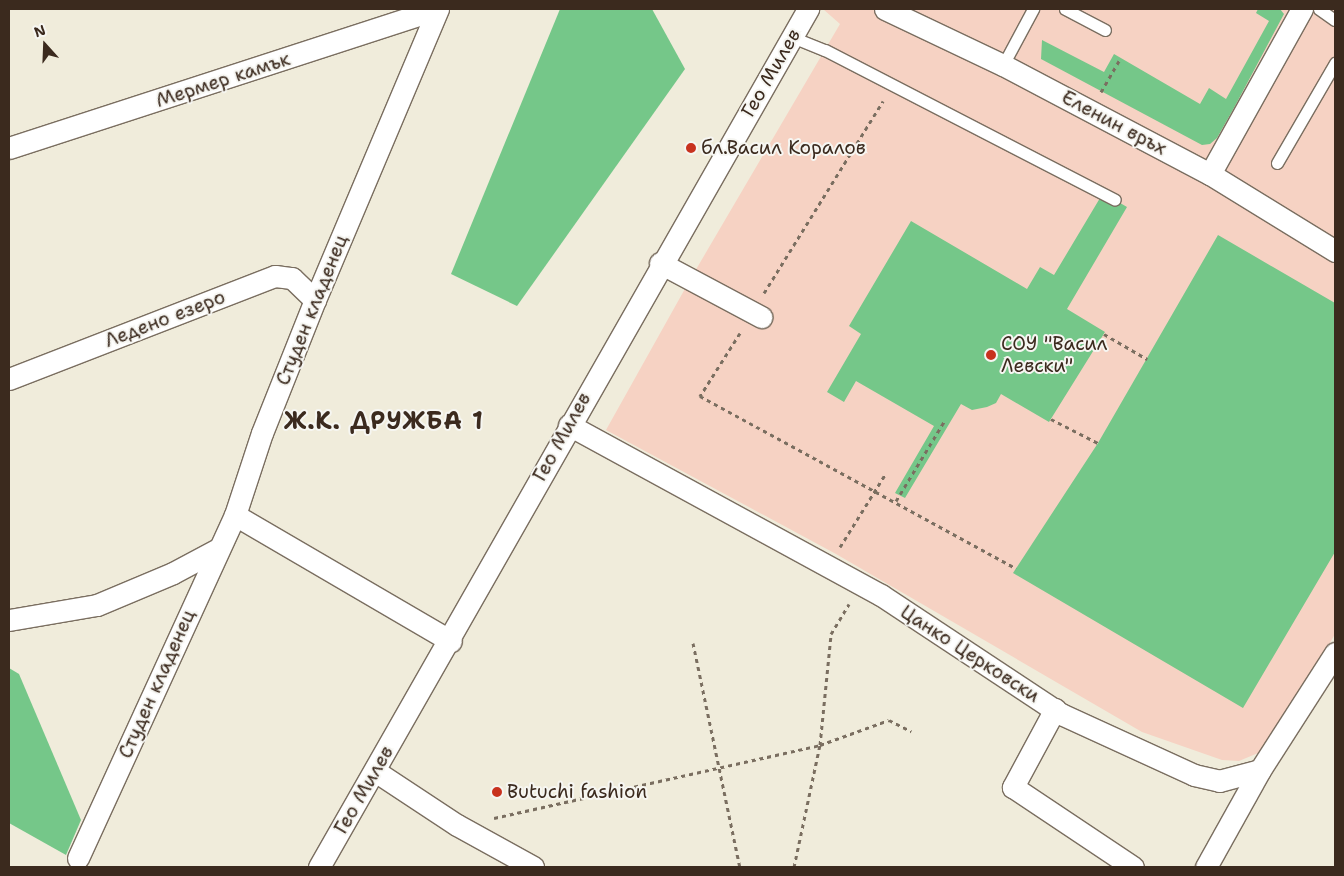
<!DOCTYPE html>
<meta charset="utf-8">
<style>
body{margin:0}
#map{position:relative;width:1344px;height:876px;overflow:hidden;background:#f0ecdb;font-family:"Shantell Sans",sans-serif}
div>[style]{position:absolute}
.built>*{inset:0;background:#f6d2c3}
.green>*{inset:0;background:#75c789}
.path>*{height:3px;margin-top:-1.5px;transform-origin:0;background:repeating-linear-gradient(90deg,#7a6e60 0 4px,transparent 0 8px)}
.roads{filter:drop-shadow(1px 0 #7a6e60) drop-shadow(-1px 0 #7a6e60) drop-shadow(0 1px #7a6e60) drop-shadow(0 -1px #7a6e60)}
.lane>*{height:11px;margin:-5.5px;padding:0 5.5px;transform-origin:5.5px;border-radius:5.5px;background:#fff}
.street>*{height:21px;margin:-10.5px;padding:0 10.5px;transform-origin:10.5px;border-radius:10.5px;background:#fff}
.dots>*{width:14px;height:14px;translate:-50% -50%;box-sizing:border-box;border:2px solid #f6f6f2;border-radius:50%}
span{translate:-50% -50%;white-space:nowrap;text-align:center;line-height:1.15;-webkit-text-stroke:4px #f6f6f2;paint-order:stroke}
.street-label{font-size:19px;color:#3b2a1e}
.poi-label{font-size:19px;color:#3b2a1e}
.left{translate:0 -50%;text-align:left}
.district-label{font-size:24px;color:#3b2a1e;font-weight:700;letter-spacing:1px}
.frame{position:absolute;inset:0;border:10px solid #3b2a1e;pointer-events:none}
.north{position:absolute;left:20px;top:20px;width:50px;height:50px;-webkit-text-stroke:4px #f6f6f2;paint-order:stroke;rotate:340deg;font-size:14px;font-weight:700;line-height:20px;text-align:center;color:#3b2a1e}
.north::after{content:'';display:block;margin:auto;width:18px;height:22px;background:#3b2a1e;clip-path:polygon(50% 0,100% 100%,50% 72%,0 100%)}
</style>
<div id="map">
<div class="built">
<div style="clip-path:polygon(823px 9px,1335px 9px,1335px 634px,1270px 748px,1239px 761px,1222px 760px,1142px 732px,836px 554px,606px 430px,691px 278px,840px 24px)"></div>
</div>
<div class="green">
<div style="clip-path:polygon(560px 9px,652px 9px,685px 69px,517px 306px,451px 274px)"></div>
<div style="clip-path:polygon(1258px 9px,1280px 9px,1284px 14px,1235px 106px,1217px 138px,1210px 144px,1202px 145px,1041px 59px,1042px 40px,1104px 72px,1114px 54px,1200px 104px,1209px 88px,1226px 99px,1269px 21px,1256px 13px)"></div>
<div style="clip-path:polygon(1103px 193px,1127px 207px,1067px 309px,1105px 332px,1049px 422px,1001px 394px,996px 403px,987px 407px,972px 410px,961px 404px,905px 498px,895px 493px,934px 426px,856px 381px,844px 402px,827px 392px,861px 334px,849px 326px,911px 221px,1027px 289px,1040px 267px,1054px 275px)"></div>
<div style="clip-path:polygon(1218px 235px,1335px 303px,1335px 552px,1243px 708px,1013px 573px,1098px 443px)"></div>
<div style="clip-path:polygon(9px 668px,19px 674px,81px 820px,66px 855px,9px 823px)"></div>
</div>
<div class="path">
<div style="left:1101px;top:92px;width:39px;rotate:-60deg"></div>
<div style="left:764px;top:293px;width:226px;rotate:-58.2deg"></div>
<div style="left:740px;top:333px;width:75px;rotate:122.4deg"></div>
<div style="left:700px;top:396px;width:360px;rotate:28.6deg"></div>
<div style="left:1104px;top:334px;width:50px;rotate:30.2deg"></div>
<div style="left:1051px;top:419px;width:53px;rotate:27.1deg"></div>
<div style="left:896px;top:501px;width:95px;rotate:-58.8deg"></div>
<div style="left:840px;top:547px;width:87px;rotate:-58.1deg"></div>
<div style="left:693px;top:643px;width:229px;rotate:78.2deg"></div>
<div style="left:494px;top:818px;width:334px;rotate:-12.6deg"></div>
<div style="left:820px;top:745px;width:73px;rotate:-19.9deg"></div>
<div style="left:889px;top:720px;width:25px;rotate:27deg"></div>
<div style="left:794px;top:867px;width:125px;rotate:-78deg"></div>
<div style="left:820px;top:745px;width:112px;rotate:-84.3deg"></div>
<div style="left:831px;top:634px;width:35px;rotate:-59deg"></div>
</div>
<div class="roads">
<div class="lane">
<div style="left:1065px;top:9px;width:45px;rotate:27.7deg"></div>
<div style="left:1319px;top:9px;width:19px;rotate:35deg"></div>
<div style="left:792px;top:37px;width:35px;rotate:22deg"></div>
<div style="left:825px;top:50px;width:326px;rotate:27.3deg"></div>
<div style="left:1003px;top:65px;width:64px;rotate:-61.8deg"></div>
<div style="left:1277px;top:163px;width:116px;rotate:-59.9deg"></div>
</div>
<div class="street">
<div style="left:885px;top:9px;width:131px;rotate:25.4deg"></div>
<div style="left:1003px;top:65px;width:234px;rotate:27.8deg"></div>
<div style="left:1210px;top:174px;width:147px;rotate:31.6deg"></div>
<div style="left:9px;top:148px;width:449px;rotate:-18deg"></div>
<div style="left:1210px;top:174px;width:189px;rotate:-60.9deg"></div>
<div style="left:660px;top:263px;width:115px;rotate:28.1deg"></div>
<div style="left:9px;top:379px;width:285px;rotate:-21.2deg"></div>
<div style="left:275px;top:276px;width:17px;rotate:7deg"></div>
<div style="left:292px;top:278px;width:32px;rotate:44deg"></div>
<div style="left:569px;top:425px;width:355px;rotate:28.6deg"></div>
<div style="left:881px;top:595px;width:216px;rotate:33.5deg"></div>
<div style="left:1061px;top:714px;width:146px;rotate:24.6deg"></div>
<div style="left:1194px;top:775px;width:26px;rotate:13deg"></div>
<div style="left:1219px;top:781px;width:42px;rotate:-15deg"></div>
<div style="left:1260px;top:770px;width:139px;rotate:-57.3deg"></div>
<div style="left:235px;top:515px;width:250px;rotate:30.3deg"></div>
<div style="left:9px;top:620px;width:89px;rotate:-9.7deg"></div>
<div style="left:97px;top:605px;width:82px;rotate:-22.8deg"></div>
<div style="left:173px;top:573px;width:51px;rotate:-28.1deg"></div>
<div style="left:1055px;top:709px;width:89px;rotate:118.3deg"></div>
<div style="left:1013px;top:787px;width:144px;rotate:33.7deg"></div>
<div style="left:375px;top:771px;width:98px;rotate:33.4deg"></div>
<div style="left:457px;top:825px;width:87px;rotate:28.9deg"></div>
<div style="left:78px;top:858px;width:377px;rotate:-65.4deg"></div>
<div style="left:235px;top:515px;width:86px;rotate:-71.8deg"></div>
<div style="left:262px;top:433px;width:143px;rotate:-68.3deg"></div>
<div style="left:315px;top:300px;width:316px;rotate:-67.1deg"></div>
<div style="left:319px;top:867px;width:988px;rotate:-60.32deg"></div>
<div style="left:1206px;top:867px;width:111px;rotate:-60.9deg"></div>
</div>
</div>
<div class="dots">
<div style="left:691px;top:148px;background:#c8321e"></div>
<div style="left:991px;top:355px;background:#c8321e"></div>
<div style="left:497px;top:792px;background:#c8321e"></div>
</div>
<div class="street-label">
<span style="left:771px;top:73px;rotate:-60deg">Гео Милев</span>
<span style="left:223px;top:80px;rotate:-18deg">Мермер камък</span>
<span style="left:1114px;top:123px;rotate:28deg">Еленин връх</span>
<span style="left:312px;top:310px;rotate:-68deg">Студен кладенец</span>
<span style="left:165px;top:319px;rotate:-21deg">Ледено езеро</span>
<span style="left:562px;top:437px;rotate:-61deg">Гео Милев</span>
<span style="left:970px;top:654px;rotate:33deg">Цанко Церковски</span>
<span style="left:157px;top:684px;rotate:-66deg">Студен кладенец</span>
<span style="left:364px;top:790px;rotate:-60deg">Гео Милев</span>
</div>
<div class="poi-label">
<span class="left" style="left:701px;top:148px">бл.Васил Коралов</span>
<span class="left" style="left:1001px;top:355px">СОУ "Васил<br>Левски"</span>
<span class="left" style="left:507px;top:792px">Butuchi fashion</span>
</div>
<div class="district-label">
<span style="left:384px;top:422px">Ж.К. ДРУЖБА 1</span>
</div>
<div class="frame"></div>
<div class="north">N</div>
</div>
